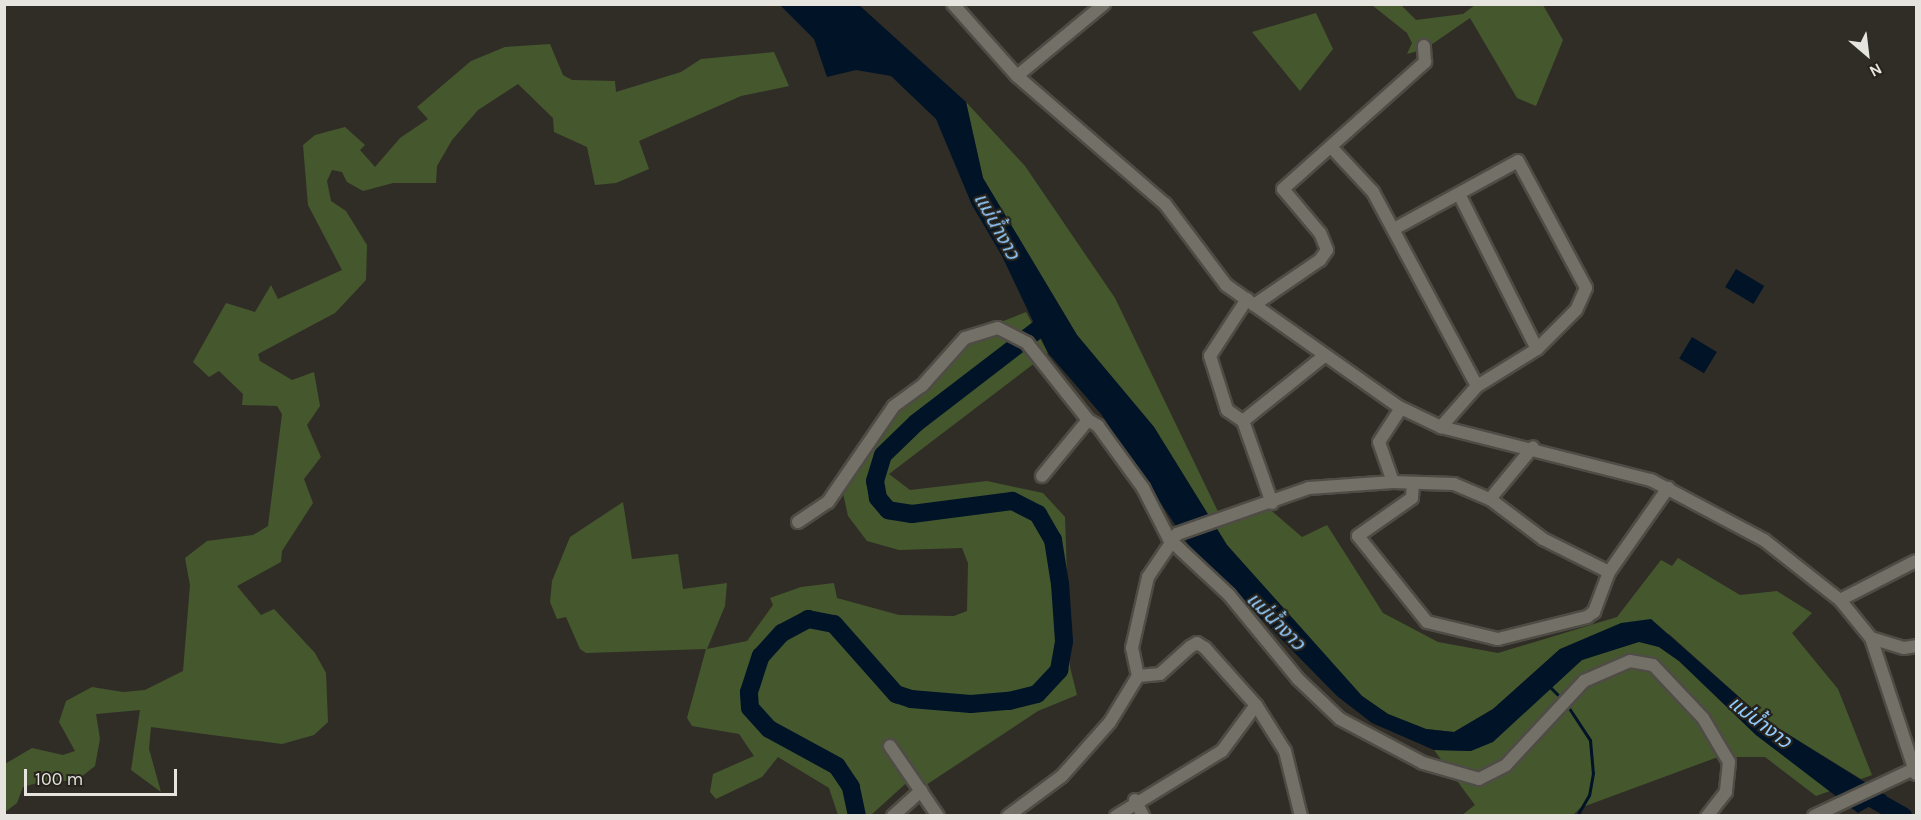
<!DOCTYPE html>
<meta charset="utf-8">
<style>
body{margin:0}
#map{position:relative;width:1921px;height:820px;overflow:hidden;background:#302d26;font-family:Karla,"Noto Sans Thai",sans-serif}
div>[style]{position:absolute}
.green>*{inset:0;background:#45582d}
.water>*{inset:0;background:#001327;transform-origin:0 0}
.stream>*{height:3px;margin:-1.5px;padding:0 1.5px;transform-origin:1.5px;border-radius:1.5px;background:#001327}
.river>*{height:18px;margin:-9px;padding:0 9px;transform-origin:9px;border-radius:9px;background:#001327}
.roads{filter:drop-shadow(2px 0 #4e4c45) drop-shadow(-2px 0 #4e4c45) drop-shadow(0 2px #4e4c45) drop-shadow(0 -2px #4e4c45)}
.minor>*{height:12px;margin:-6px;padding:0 6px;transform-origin:6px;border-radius:6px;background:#737067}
span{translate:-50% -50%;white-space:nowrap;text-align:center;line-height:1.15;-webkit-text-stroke:4.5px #26231c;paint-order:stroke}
.water-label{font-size:20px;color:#93cbfe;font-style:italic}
.frame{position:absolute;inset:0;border:6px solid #e6e4df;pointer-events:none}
.north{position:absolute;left:1837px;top:24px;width:60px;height:60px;-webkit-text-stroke:4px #26231c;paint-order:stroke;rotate:152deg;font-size:16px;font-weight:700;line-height:24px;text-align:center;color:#e6e4df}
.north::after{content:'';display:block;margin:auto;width:21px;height:27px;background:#e6e4df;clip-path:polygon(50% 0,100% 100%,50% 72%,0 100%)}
.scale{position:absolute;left:24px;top:769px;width:153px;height:27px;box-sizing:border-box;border:3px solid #e6e4df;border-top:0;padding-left:8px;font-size:18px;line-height:21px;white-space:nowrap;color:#e6e4df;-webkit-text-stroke:4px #26231c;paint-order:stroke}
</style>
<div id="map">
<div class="green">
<div style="clip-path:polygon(1372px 5px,1401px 5px,1416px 20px,1463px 14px,1475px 5px,1543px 5px,1563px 40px,1536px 106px,1517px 98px,1470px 18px,1425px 49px,1407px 54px,1412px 43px,1407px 33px)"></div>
<div style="clip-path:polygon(1316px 13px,1333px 49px,1300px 91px,1252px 32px)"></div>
<div style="clip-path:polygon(550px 44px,563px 75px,572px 80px,615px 81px,616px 92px,681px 72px,701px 59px,774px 52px,789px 86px,741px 96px,639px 141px,649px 169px,616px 183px,595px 185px,587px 147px,554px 132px,553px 118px,518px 84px,478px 110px,452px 140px,437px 166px,436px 183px,393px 183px,363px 191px,347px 182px,342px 172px,332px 170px,327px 181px,331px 201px,346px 211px,367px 245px,366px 280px,335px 313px,258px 354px,260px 361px,292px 380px,314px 372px,320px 406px,307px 425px,321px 457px,304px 479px,313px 503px,282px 551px,281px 562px,237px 586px,261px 615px,274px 609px,315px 653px,326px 673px,328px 722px,314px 735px,282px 744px,151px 727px,149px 749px,161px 792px,131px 770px,140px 710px,96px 714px,100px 739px,95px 766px,76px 781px,44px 781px,23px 787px,17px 803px,5px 812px,5px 764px,32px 748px,63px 755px,75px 751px,59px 722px,66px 701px,92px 687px,123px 692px,145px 690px,183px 671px,190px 585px,185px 558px,207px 541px,253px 535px,268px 526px,282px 414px,277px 406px,242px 405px,243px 394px,219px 371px,209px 377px,193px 362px,226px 303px,255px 312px,271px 285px,278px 299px,342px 270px,308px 205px,303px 145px,315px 135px,345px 127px,365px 145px,360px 150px,375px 167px,400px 138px,428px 119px,417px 107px,471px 61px,505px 47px)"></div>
<div style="clip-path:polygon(966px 102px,1025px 166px,1115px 298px,1224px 524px,1267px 507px,1302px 537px,1327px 525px,1383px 613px,1438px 642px,1498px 653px,1617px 617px,1661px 560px,1672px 566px,1678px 558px,1740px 595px,1777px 591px,1812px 613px,1792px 633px,1838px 689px,1872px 775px,1861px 779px,1765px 720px,1669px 634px,1560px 649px,1493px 709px,1454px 732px,1426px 729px,1388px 714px,1362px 696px,1227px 545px,1154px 427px,1077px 335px,983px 178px)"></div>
<div style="clip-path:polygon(1026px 312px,1048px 353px,889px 474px,910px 490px,987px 481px,1043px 493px,1065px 517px,1070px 667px,1077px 695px,1038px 711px,923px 787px,914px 776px,871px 815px,838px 815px,829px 788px,778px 757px,762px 777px,716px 799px,710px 792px,713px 774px,754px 756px,739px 734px,692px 726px,687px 718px,706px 649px,586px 653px,580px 649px,566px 617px,557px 619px,550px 602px,552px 581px,570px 537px,623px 502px,632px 559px,678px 554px,683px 589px,727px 583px,725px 606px,707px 649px,747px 641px,773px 605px,770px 598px,801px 587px,834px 583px,837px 598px,899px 615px,954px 616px,967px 611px,968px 563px,962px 548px,899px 550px,867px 541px,848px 516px,843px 493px,835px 485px,876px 419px,917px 387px,958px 339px)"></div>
<div style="clip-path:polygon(1639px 641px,1659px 647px,1679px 661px,1756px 735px,1830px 791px,1816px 796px,1765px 757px,1718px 757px,1580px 808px,1573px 815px,1462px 815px,1475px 805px,1434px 750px,1471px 751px,1582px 660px)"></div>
</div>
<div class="water">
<div style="clip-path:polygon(780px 5px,859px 5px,966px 102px,983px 178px,1077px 335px,1154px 427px,1227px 545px,1362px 696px,1388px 714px,1426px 729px,1454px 732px,1493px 709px,1560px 649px,1621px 623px,1651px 619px,1765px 720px,1887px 796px,1858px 813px,1756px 735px,1679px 661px,1659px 647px,1639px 642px,1582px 660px,1493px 742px,1471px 751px,1434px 750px,1372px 723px,1337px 696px,1188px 544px,1101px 414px,1048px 353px,1002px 256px,972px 205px,936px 119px,891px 76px,856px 70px,827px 77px,814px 39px)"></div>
<div style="left:1736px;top:269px;width:33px;height:21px;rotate:31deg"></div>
<div style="left:1692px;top:337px;width:29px;height:25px;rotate:31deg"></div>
</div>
<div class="stream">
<div style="left:1546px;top:683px;width:24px;rotate:45deg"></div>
<div style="left:1567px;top:705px;width:42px;rotate:56.7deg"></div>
<div style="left:1590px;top:740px;width:33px;rotate:85deg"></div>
<div style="left:1593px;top:773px;width:22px;rotate:100deg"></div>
<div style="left:1589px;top:795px;width:24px;rotate:120deg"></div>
</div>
<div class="river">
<div style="left:1857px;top:790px;width:53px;rotate:29.5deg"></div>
<div style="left:857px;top:816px;width:30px;rotate:-102deg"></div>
<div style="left:851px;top:787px;width:25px;rotate:-124deg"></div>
<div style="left:837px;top:766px;width:77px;rotate:-151.4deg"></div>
<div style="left:769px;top:729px;width:28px;rotate:-132deg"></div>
<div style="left:750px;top:708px;width:16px;rotate:-94deg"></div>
<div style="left:749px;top:692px;width:38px;rotate:-72deg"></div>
<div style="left:761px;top:656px;width:31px;rotate:-48deg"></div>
<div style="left:782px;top:633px;width:30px;rotate:-28deg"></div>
<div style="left:808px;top:619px;width:26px;rotate:11deg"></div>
<div style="left:834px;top:624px;width:94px;rotate:48.5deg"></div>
<div style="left:896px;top:694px;width:16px;rotate:18deg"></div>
<div style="left:911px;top:699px;width:60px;rotate:4.8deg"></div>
<div style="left:971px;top:704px;width:38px;rotate:-5deg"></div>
<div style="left:1009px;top:701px;width:29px;rotate:-14deg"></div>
<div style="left:1037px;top:694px;width:33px;rotate:-47deg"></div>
<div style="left:1059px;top:670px;width:29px;rotate:-80deg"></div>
<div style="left:1064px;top:641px;width:57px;rotate:-94deg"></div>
<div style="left:1060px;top:584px;width:45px;rotate:-99deg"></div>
<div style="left:1053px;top:540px;width:30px;rotate:-120deg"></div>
<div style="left:1038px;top:514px;width:29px;rotate:-153deg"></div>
<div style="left:1012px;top:501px;width:101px;rotate:172.6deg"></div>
<div style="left:912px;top:514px;width:24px;rotate:-171deg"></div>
<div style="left:888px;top:510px;width:16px;rotate:-130deg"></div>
<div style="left:878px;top:498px;width:17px;rotate:-100deg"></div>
<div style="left:875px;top:481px;width:27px;rotate:-73deg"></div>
<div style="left:883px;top:455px;width:46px;rotate:-44.1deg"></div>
<div style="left:916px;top:423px;width:169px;rotate:-37.5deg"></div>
</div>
<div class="roads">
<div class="minor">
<div style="left:953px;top:4px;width:96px;rotate:48.4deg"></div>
<div style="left:1017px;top:76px;width:196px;rotate:40.9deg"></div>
<div style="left:1165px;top:204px;width:101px;rotate:53deg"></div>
<div style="left:1226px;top:285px;width:212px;rotate:35.2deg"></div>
<div style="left:1399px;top:407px;width:47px;rotate:25.5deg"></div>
<div style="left:1441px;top:427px;width:217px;rotate:14.2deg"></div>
<div style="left:1651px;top:480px;width:128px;rotate:28deg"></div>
<div style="left:1764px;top:540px;width:97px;rotate:38.3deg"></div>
<div style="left:1840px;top:600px;width:49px;rotate:50.8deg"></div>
<div style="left:1871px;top:638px;width:143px;rotate:71.7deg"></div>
<div style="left:1017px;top:76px;width:113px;rotate:-39.6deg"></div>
<div style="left:1332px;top:148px;width:60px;rotate:47deg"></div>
<div style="left:1373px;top:192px;width:220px;rotate:61.8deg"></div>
<div style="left:1460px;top:196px;width:171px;rotate:63.3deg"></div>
<div style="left:1394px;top:229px;width:141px;rotate:-28.7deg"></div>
<div style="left:1518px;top:161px;width:144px;rotate:61.8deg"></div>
<div style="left:1586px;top:288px;width:24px;rotate:114deg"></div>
<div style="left:1576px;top:310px;width:55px;rotate:135deg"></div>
<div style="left:1537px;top:349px;width:70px;rotate:148.3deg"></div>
<div style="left:1477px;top:386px;width:55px;rotate:131.3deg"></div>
<div style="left:1247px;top:299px;width:68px;rotate:123deg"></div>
<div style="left:1210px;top:356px;width:57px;rotate:72.5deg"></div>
<div style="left:1227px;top:410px;width:19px;rotate:35deg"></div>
<div style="left:1243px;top:421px;width:104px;rotate:-38.7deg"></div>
<div style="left:1254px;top:305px;width:80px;rotate:-34.3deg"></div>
<div style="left:1320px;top:260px;width:12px;rotate:-55deg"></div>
<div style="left:1327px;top:250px;width:18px;rotate:-112deg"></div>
<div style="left:1320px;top:233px;width:57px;rotate:-130.1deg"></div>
<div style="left:1283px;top:189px;width:191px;rotate:-41.8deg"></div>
<div style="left:1425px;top:62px;width:16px;rotate:-94deg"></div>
<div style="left:1243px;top:421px;width:87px;rotate:70.5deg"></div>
<div style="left:1042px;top:476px;width:72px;rotate:-50.6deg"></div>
<div style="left:1393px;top:482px;width:42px;rotate:-109.3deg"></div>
<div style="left:1379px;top:442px;width:40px;rotate:-57.1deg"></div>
<div style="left:1413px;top:483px;width:15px;rotate:94deg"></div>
<div style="left:1412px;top:498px;width:66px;rotate:144.9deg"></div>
<div style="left:1358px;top:536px;width:110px;rotate:51.3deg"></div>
<div style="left:1427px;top:622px;width:73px;rotate:13.5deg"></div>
<div style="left:1498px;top:639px;width:92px;rotate:-13.9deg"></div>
<div style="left:1587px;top:617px;width:9px;rotate:-36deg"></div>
<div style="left:1594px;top:612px;width:43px;rotate:-69.4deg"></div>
<div style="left:1490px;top:499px;width:67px;rotate:-50.4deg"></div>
<div style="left:798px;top:522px;width:36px;rotate:-34deg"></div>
<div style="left:828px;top:502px;width:116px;rotate:-55.5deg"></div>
<div style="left:894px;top:406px;width:34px;rotate:-36deg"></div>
<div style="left:922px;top:386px;width:64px;rotate:-48.1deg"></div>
<div style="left:965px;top:338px;width:34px;rotate:-17deg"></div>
<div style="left:998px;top:328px;width:33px;rotate:27deg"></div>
<div style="left:1027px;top:343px;width:98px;rotate:51.6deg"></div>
<div style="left:1088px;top:420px;width:12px;rotate:31deg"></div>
<div style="left:1098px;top:426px;width:77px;rotate:54deg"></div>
<div style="left:1143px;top:488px;width:57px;rotate:63deg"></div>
<div style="left:1169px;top:539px;width:82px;rotate:43deg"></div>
<div style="left:1229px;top:595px;width:109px;rotate:50.6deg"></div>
<div style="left:1298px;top:679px;width:58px;rotate:43.6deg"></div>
<div style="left:1340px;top:719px;width:94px;rotate:27.9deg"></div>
<div style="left:1423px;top:763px;width:58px;rotate:15.9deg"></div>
<div style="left:1479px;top:779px;width:30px;rotate:-27deg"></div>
<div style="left:1506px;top:765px;width:115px;rotate:-47.1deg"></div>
<div style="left:1584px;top:681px;width:50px;rotate:-23.5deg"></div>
<div style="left:1630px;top:661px;width:23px;rotate:10deg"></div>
<div style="left:1653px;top:665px;width:73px;rotate:46.7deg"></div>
<div style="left:1703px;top:718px;width:51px;rotate:59.4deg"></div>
<div style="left:1729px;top:762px;width:30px;rotate:96deg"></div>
<div style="left:1726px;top:792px;width:31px;rotate:128deg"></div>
<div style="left:1840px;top:600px;width:85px;rotate:-27.2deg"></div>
<div style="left:1871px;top:638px;width:34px;rotate:17deg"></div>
<div style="left:1904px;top:648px;width:12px;rotate:-9deg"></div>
<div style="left:1138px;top:676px;width:22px;rotate:-5deg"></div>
<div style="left:1160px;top:674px;width:40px;rotate:-42deg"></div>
<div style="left:1190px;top:647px;width:8px;rotate:-30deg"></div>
<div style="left:1197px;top:643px;width:9px;rotate:32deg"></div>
<div style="left:1205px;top:648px;width:76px;rotate:48.2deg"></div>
<div style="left:1256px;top:705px;width:54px;rotate:57.8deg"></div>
<div style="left:1285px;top:751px;width:67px;rotate:76.2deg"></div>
<div style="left:890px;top:746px;width:85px;rotate:55.6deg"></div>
<div style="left:1135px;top:800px;width:18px;rotate:63deg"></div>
<div style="left:893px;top:816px;width:38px;rotate:-42deg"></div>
<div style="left:1008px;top:816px;width:67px;rotate:-36.5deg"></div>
<div style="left:1062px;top:776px;width:72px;rotate:-48.4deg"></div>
<div style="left:1110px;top:722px;width:54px;rotate:-58.7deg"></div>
<div style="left:1138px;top:676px;width:29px;rotate:-102deg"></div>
<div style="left:1132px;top:648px;width:73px;rotate:-77.3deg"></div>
<div style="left:1148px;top:577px;width:52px;rotate:-56deg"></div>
<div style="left:1177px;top:534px;width:140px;rotate:-19.2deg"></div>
<div style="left:1309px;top:488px;width:84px;rotate:-4.1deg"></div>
<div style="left:1393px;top:482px;width:61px;rotate:1.9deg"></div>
<div style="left:1454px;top:484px;width:39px;rotate:23deg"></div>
<div style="left:1490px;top:499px;width:66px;rotate:37deg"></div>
<div style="left:1543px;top:539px;width:74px;rotate:26.6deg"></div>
<div style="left:1609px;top:572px;width:103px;rotate:-54.9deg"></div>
<div style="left:1116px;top:816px;width:124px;rotate:-31.5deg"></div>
<div style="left:1222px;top:751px;width:57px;rotate:-53.5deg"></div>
<div style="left:1814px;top:816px;width:113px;rotate:-25.2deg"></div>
</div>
</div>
<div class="water-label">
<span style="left:997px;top:226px;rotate:61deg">แม่น้ำงาว</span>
<span style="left:1276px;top:621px;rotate:45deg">แม่น้ำงาว</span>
<span style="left:1760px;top:722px;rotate:37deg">แม่น้ำงาว</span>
</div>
<div class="frame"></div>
<div class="north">N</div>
<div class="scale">100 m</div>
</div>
